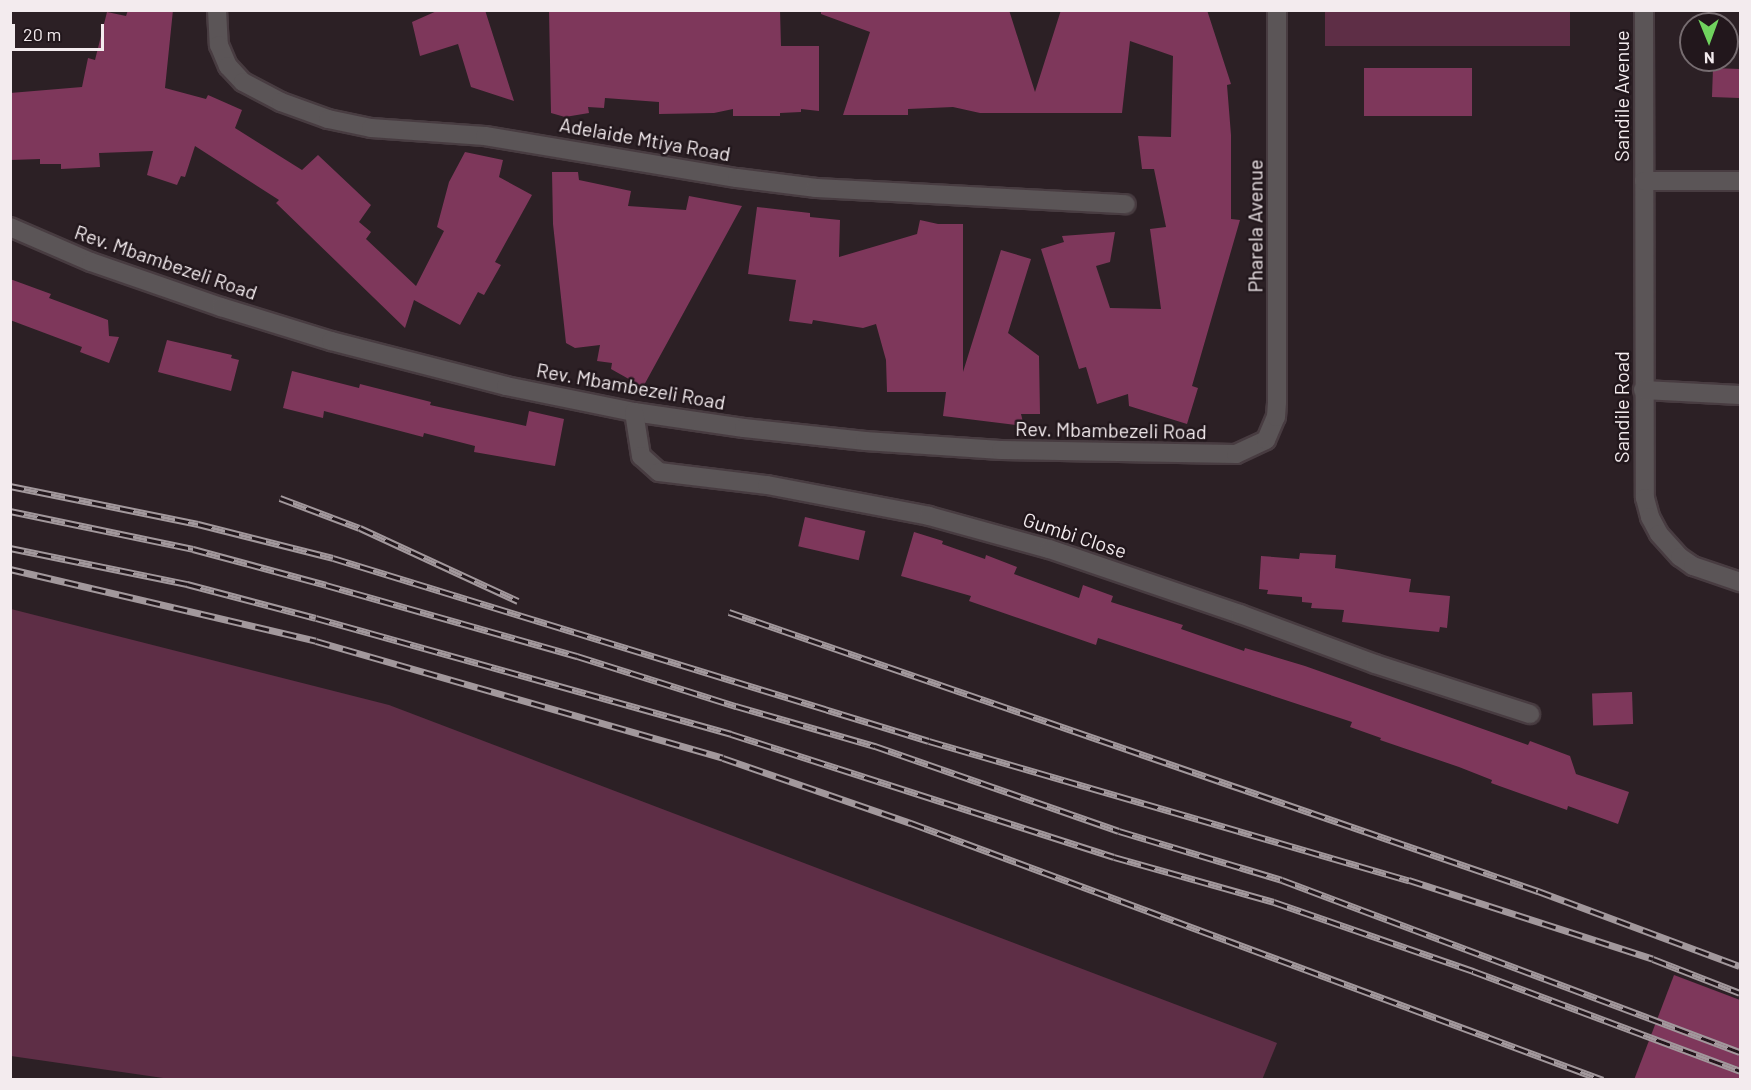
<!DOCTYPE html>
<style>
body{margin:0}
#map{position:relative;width:1751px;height:1090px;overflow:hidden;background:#2c2025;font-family:Barlow,sans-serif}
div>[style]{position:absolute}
.green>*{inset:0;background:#5e2e46;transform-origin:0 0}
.building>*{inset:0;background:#7e375b;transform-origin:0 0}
.roads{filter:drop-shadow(2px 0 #483c41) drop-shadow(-2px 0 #483c41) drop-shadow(0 2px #483c41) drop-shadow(0 -2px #483c41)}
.minor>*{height:18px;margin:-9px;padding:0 9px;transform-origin:9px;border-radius:9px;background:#5b5557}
.rail>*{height:7px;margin-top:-3.5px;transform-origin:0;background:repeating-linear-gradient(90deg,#22171c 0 14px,#a2989c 0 28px);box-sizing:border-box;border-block:2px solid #a2989c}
span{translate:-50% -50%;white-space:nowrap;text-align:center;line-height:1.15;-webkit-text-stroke:5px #22171c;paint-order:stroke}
.street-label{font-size:20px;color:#f3ebee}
.frame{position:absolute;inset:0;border:12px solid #f3ebee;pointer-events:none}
.north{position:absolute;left:1679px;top:12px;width:60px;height:60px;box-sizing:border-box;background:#22171c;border:2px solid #766c70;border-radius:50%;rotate:179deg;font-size:16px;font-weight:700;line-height:24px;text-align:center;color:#f3ebee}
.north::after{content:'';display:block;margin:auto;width:21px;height:27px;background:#70d35e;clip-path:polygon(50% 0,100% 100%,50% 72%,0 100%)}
.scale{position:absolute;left:12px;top:24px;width:92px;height:27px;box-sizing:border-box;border:3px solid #f3ebee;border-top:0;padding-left:8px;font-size:18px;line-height:21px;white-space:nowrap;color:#f3ebee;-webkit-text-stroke:4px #22171c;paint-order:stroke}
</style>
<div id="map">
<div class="green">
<div style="left:1325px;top:11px;width:245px;height:35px"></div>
<div style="clip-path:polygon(11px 609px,389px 705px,1277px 1043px,1262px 1080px,177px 1080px,11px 1056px)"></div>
</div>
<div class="building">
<div style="clip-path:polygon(128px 10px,173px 10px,165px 88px,206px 99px,208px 95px,242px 110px,235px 128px,302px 170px,318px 155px,371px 205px,359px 222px,371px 232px,366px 239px,416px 286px,444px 231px,437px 227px,449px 182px,465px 152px,503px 160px,499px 177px,532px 195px,495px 262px,501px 265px,484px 295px,478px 292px,460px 325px,414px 300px,405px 328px,276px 203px,279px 200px,195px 146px,185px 177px,181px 176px,177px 185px,147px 175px,153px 151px,99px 153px,100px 167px,61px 169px,61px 164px,40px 164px,40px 159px,10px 160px,10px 93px,82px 87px,88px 58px,95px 60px,107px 12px,126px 16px)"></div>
<div style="clip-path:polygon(439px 10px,485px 10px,514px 101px,471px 87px,458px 44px,420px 56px,412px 22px)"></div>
<div style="clip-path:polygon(549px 10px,780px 10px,781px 46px,819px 46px,819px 111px,801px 109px,801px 112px,780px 113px,780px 116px,733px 116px,733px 109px,714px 113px,659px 114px,659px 102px,605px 98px,604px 108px,588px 107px,589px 113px,565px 117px,551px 113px)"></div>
<div style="clip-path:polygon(821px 10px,1009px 10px,1035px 92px,1061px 10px,1207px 10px,1231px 84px,1227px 85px,1231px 135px,1231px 219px,1240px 220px,1192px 386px,1198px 388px,1187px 424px,1129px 406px,1128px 394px,1097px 404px,1086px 367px,1079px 369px,1041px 249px,1064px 242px,1062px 236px,1115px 232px,1110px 262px,1096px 266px,1110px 308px,1161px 309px,1150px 229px,1166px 227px,1154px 169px,1142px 169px,1138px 136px,1171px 137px,1173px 56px,1130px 41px,1122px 113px,980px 113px,953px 107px,908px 109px,908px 115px,843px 115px,870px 32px,821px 14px)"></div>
<div style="left:1472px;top:68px;width:48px;height:108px;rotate:90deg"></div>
<div style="left:1713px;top:68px;width:27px;height:29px;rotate:2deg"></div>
<div style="clip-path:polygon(552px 172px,578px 172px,579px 180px,631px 191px,628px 206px,686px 210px,689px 196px,742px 206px,643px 387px,611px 369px,612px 363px,597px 361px,600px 345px,575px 348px,566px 343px,553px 224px)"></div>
<div style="clip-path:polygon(757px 207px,810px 213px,810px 217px,840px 220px,839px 257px,917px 234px,920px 220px,938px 224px,963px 224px,963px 372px,1001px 250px,1031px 259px,1008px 333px,1039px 356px,1040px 414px,1021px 414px,1024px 426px,943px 416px,946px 392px,887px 392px,886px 360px,876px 324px,863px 328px,813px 320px,812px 324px,789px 321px,796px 280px,748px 274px)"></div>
<div style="clip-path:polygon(10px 279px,51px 294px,49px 298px,108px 320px,109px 336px,119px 337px,109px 363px,80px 352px,82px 347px,10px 320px)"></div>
<div style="clip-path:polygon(167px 340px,232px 355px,231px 358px,239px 360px,231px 391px,158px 372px)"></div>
<div style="clip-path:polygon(292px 371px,359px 388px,360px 384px,431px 402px,430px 405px,526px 426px,529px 411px,564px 419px,555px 466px,474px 452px,475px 446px,424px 433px,423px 437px,324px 411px,323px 418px,283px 408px)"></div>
<div style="left:805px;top:517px;width:62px;height:30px;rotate:13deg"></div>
<div style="clip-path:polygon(914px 532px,943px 541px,942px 544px,985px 559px,986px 555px,1017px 567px,1014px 574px,1079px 598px,1083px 585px,1113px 596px,1111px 602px,1183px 625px,1181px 629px,1244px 651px,1245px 648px,1305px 666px,1528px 745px,1530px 741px,1570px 756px,1576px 774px,1629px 792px,1618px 824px,1568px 806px,1567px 810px,1491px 783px,1492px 780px,1459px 767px,1380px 740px,1381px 738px,1350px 727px,1352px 722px,1098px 638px,1096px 645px,969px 601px,971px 596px,901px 576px)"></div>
<div style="clip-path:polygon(1300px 553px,1336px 555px,1335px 568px,1411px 579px,1409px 592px,1450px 596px,1447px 628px,1440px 627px,1439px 632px,1342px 622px,1344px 610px,1311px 608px,1312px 603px,1302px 602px,1302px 597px,1267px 594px,1268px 590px,1259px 589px,1261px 556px,1299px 559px)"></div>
<div style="left:1632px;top:692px;width:32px;height:40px;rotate:88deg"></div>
<div style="clip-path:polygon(1674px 975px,1740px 1000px,1740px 1080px,1634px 1080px)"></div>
</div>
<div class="roads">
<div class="minor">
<div style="left:217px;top:10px;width:35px;rotate:87deg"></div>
<div style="left:219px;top:45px;width:23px;rotate:67deg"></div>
<div style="left:228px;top:66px;width:22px;rotate:47deg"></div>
<div style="left:243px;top:82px;width:43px;rotate:27.8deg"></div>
<div style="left:281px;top:102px;width:50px;rotate:19.9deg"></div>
<div style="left:328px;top:119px;width:44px;rotate:11.8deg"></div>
<div style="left:371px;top:128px;width:114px;rotate:4deg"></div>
<div style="left:485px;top:136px;width:255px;rotate:9.5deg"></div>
<div style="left:737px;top:178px;width:80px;rotate:7.2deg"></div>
<div style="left:816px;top:188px;width:310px;rotate:3deg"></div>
<div style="left:1644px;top:10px;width:488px;rotate:89.9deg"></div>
<div style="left:1645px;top:498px;width:20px;rotate:75deg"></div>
<div style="left:1650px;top:517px;width:19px;rotate:62deg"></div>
<div style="left:1659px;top:534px;width:31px;rotate:48deg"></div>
<div style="left:1680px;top:557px;width:16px;rotate:35deg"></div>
<div style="left:1693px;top:566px;width:50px;rotate:18.8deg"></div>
<div style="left:1644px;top:181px;width:96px"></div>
<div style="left:10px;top:227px;width:88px;rotate:23.4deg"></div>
<div style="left:91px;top:262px;width:138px;rotate:19.1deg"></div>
<div style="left:221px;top:307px;width:115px;rotate:17.2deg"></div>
<div style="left:331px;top:341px;width:181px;rotate:14.4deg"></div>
<div style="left:506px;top:386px;width:131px;rotate:11.5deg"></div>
<div style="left:634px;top:412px;width:111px;rotate:8.3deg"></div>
<div style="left:744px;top:428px;width:122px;rotate:6.1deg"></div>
<div style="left:865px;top:441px;width:136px;rotate:3.8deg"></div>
<div style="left:1001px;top:450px;width:235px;rotate:1deg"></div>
<div style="left:1236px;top:454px;width:33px;rotate:-25deg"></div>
<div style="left:1266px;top:440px;width:25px;rotate:-67deg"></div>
<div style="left:1276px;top:417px;width:15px;rotate:-86deg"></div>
<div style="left:1277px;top:402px;width:392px;rotate:-90deg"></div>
<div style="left:1643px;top:390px;width:97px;rotate:3deg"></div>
<div style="left:634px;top:412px;width:45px;rotate:81deg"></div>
<div style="left:641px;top:456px;width:24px;rotate:42deg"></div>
<div style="left:659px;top:472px;width:109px;rotate:6.9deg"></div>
<div style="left:767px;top:485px;width:165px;rotate:10.8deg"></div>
<div style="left:929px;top:516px;width:124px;rotate:15.4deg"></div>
<div style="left:1049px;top:549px;width:202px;rotate:18.8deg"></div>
<div style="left:1240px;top:614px;width:144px;rotate:20.3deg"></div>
<div style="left:1375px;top:664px;width:163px;rotate:17.9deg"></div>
</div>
</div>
<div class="rail">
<div style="left:10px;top:486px;width:192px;rotate:11.4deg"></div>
<div style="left:198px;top:524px;width:139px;rotate:14.1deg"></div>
<div style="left:333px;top:558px;width:623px;rotate:17.07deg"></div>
<div style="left:929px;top:741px;width:500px;rotate:16.2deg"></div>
<div style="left:1409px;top:880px;width:256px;rotate:17.9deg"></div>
<div style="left:1653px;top:959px;width:93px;rotate:21.3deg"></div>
<div style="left:280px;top:498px;width:85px;rotate:20.6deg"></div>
<div style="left:360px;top:528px;width:174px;rotate:24.8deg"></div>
<div style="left:10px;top:511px;width:187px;rotate:11.7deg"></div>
<div style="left:193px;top:549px;width:138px;rotate:15.1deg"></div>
<div style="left:326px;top:585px;width:261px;rotate:15.8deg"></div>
<div style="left:577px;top:656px;width:167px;rotate:17.5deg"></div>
<div style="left:736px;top:706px;width:145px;rotate:16.1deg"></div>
<div style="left:875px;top:746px;width:258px;rotate:19.2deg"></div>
<div style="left:1119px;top:831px;width:170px;rotate:16.7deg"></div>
<div style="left:1282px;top:880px;width:489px;rotate:20.6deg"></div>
<div style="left:10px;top:548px;width:181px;rotate:11.5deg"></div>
<div style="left:187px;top:584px;width:133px;rotate:14.8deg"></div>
<div style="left:316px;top:618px;width:431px;rotate:15.6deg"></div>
<div style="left:731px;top:734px;width:402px;rotate:17.8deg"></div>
<div style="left:1114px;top:857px;width:166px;rotate:15.7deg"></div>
<div style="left:1274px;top:902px;width:211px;rotate:19.1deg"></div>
<div style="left:1473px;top:971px;width:285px;rotate:20.5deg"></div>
<div style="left:10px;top:569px;width:314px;rotate:13.2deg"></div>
<div style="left:316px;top:641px;width:423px;rotate:16deg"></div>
<div style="left:723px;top:758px;width:199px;rotate:19.1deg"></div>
<div style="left:911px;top:823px;width:738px;rotate:20.37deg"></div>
<div style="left:729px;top:612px;width:856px;rotate:19.03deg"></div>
<div style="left:1538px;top:891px;width:215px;rotate:20.4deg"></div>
</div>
<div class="street-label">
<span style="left:1621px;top:96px;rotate:-90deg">Sandile Avenue</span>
<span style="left:645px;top:139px;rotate:10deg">Adelaide Mtiya Road</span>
<span style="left:1255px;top:226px;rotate:-90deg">Pharela Avenue</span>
<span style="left:166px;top:262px;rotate:19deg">Rev. Mbambezeli Road</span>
<span style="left:631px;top:386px;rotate:10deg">Rev. Mbambezeli Road</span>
<span style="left:1621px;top:407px;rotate:-90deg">Sandile Road</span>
<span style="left:1111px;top:430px;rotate:1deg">Rev. Mbambezeli Road</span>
<span style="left:1075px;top:535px;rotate:18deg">Gumbi Close</span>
</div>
<div class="frame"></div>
<div class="north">N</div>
<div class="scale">20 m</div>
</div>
